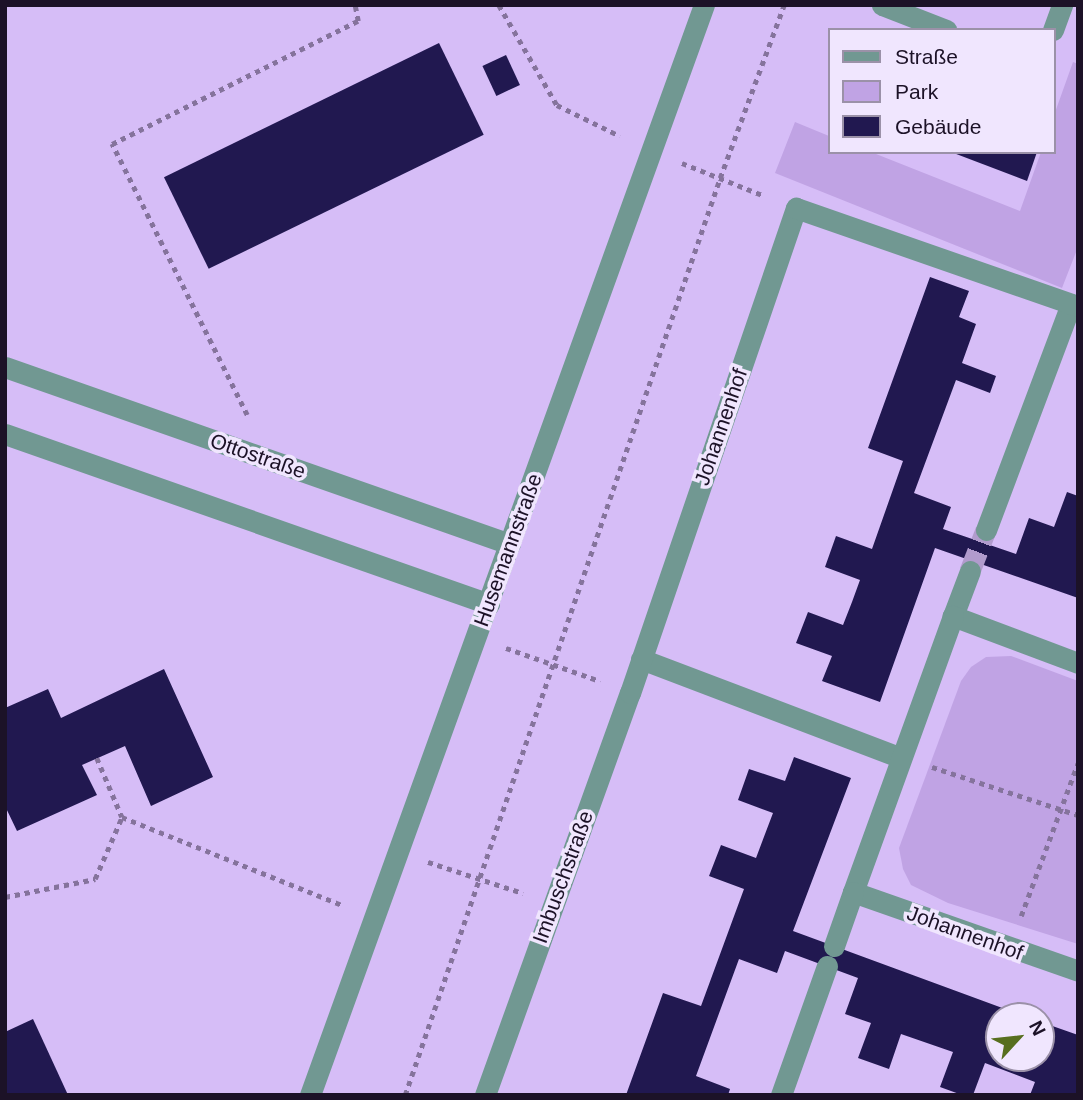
<!DOCTYPE html>
<meta charset="utf-8">
<style>
body{margin:0}
#map{position:relative;width:1083px;height:1100px;overflow:hidden;background:#d6bdf7;font-family:Helvetica,sans-serif}
div>[style]{position:absolute}
.green>*{inset:0;background:#c0a3e4}
.building>*{inset:0;background:#211850;transform-origin:0 0}
.minor-tunnel>*{height:21px;margin-top:-10.5px;transform-origin:0;background:repeating-linear-gradient(90deg,#b19bcd 0 21px,transparent 0 31px)}
.path>*{height:4.5px;margin-top:-2.25px;transform-origin:0;background:repeating-linear-gradient(90deg,#85739c 0 5px,transparent 0 10px)}
.minor>*{height:21px;margin:-10.5px;padding:0 10.5px;transform-origin:10.5px;border-radius:10.5px;background:#719892}
span{translate:-50% -50%;white-space:nowrap;text-align:center;line-height:1.15;-webkit-text-stroke:7px #f0e6fe;paint-order:stroke}
.street-label{font-size:21px;color:#1c1227}
.frame{position:absolute;inset:0;border:7px solid #1c1227;pointer-events:none}
.legend{position:absolute;left:828px;top:28px;width:228px;height:126px;box-sizing:border-box;background:#f0e6fe;border:2px solid #9b91a8;margin:0;padding:9px 12px;list-style:none;font-size:21px;color:#1c1227}
.legend li{display:flex;align-items:center;gap:14px;height:35px}
.legend b{width:35px;border:2px solid #9b91a8}
.north{position:absolute;left:985px;top:1002px;width:70px;height:70px;box-sizing:border-box;background:#f0e6fe;border:2px solid #9b91a8;border-radius:50%;rotate:63deg;font-size:19px;font-weight:700;line-height:28px;text-align:center;color:#1c1227}
.north::after{content:'';display:block;margin:auto;width:24px;height:32px;background:#576e1f;clip-path:polygon(50% 0,100% 100%,50% 72%,0 100%)}
</style>
<div id="map">
<div class="green">
<div style="clip-path:polygon(1073px 62px,1078px 64px,1078px 247px,1062px 288px,775px 173px,795px 122px,829px 136px,829px 152px,871px 152px,1020px 211px,1041px 152px,1053px 152px,1053px 118px)"></div>
<div style="clip-path:polygon(1011px 656px,1078px 681px,1078px 944px,948px 903px,911px 885px,903px 869px,899px 848px,961px 681px,971px 667px,986px 657px)"></div>
</div>
<div class="building">
<div style="left:439px;top:43px;width:102px;height:306px;rotate:64deg"></div>
<div style="left:506px;top:55px;width:33px;height:26px;rotate:65deg"></div>
<div style="clip-path:polygon(951px 152px,1037px 152px,1027px 181px)"></div>
<div style="clip-path:polygon(930px 277px,969px 291px,959px 317px,976px 324px,962px 363px,996px 376px,990px 393px,956px 380px,914px 493px,951px 507px,943px 529px,1016px 554px,1029px 518px,1054px 527px,1067px 492px,1078px 496px,1078px 598px,935px 548px,880px 702px,822px 681px,832px 656px,796px 643px,808px 612px,843px 625px,852px 602px,860px 580px,825px 567px,836px 536px,872px 549px,903px 461px,868px 448px)"></div>
<div style="clip-path:polygon(164px 669px,213px 777px,151px 806px,125px 746px,82px 765px,97px 795px,17px 831px,5px 806px,5px 708px,48px 689px,61px 718px)"></div>
<div style="clip-path:polygon(794px 757px,851px 778px,793px 931px,1024px 1016px,999px 1016px,999px 1058px,1041px 1058px,1041px 1022px,1078px 1035px,1078px 1095px,1030px 1095px,1035px 1082px,985px 1063px,973px 1095px,962px 1095px,940px 1087px,953px 1052px,901px 1034px,889px 1069px,858px 1058px,871px 1023px,845px 1014px,858px 978px,785px 951px,777px 973px,739px 959px,696px 1076px,730px 1089px,728px 1095px,626px 1095px,663px 993px,701px 1006px,744px 889px,709px 876px,721px 845px,756px 858px,773px 813px,738px 800px,749px 769px,785px 781px)"></div>
<div style="clip-path:polygon(33px 1019px,68px 1095px,5px 1095px,5px 1032px)"></div>
</div>
<div class="minor-tunnel">
<div style="left:970px;top:571px;width:44px;rotate:-68.7deg"></div>
</div>
<div class="path">
<div style="left:499px;top:5px;width:116px;rotate:59.9deg"></div>
<div style="left:557px;top:105px;width:70px;rotate:26.2deg"></div>
<div style="left:682px;top:163px;width:89px;rotate:21.7deg"></div>
<div style="left:247px;top:415px;width:303px;rotate:-116.5deg"></div>
<div style="left:112px;top:144px;width:275px;rotate:-26.6deg"></div>
<div style="left:358px;top:21px;width:16px;rotate:-101deg"></div>
<div style="left:506px;top:648px;width:100px;rotate:19.3deg"></div>
<div style="left:97px;top:758px;width:64px;rotate:67deg"></div>
<div style="left:932px;top:767px;width:154px;rotate:18.2deg"></div>
<div style="left:428px;top:862px;width:100px;rotate:18.1deg"></div>
<div style="left:5px;top:897px;width:92px;rotate:-11.3deg"></div>
<div style="left:95px;top:879px;width:68px;rotate:-66.5deg"></div>
<div style="left:122px;top:817px;width:239px;rotate:21.8deg"></div>
<div style="left:1021px;top:916px;width:163px;rotate:-69.6deg"></div>
<div style="left:405px;top:1095px;width:970px;rotate:-71.04deg"></div>
<div style="left:720px;top:178px;width:184px;rotate:-69.7deg"></div>
</div>
<div class="minor">
<div style="left:882px;top:5px;width:69px;rotate:21.3deg"></div>
<div style="left:1053px;top:30px;width:27px;rotate:-70deg"></div>
<div style="left:5px;top:367px;width:535px;rotate:19.32deg"></div>
<div style="left:5px;top:434px;width:513px;rotate:19.35deg"></div>
<div style="left:986px;top:530px;width:241px;rotate:-69.4deg"></div>
<div style="left:1071px;top:304px;width:7px;rotate:16deg"></div>
<div style="left:953px;top:616px;width:48px;rotate:-69.3deg"></div>
<div style="left:641px;top:659px;width:278px;rotate:20.8deg"></div>
<div style="left:1078px;top:663px;width:134px;rotate:-159.4deg"></div>
<div style="left:953px;top:616px;width:294px;rotate:109.9deg"></div>
<div style="left:853px;top:892px;width:238px;rotate:19.3deg"></div>
<div style="left:834px;top:946px;width:57px;rotate:-70.6deg"></div>
<div style="left:310px;top:1095px;width:1159px;rotate:-70.13deg"></div>
<div style="left:485px;top:1095px;width:427px;rotate:-70.2deg"></div>
<div style="left:630px;top:693px;width:513px;rotate:-71.11deg"></div>
<div style="left:796px;top:208px;width:291px;rotate:19.2deg"></div>
<div style="left:781px;top:1095px;width:137px;rotate:-70.4deg"></div>
</div>
<div class="street-label">
<span style="left:721px;top:427px;rotate:-71deg">Johannenhof</span>
<span style="left:258px;top:456px;rotate:19deg">Ottostraße</span>
<span style="left:508px;top:550px;rotate:-70deg">Husemannstraße</span>
<span style="left:563px;top:877px;rotate:-70deg">Imbuschstraße</span>
<span style="left:965px;top:933px;rotate:20deg">Johannenhof</span>
</div>
<div class="frame"></div>
<ul class="legend">
<li><b style="height:9px;background:#719892"></b>Straße</li>
<li><b style="height:19px;background:#c0a3e4"></b>Park</li>
<li><b style="height:19px;background:#211850"></b>Gebäude</li>
</ul>
<div class="north">N</div>
</div>
